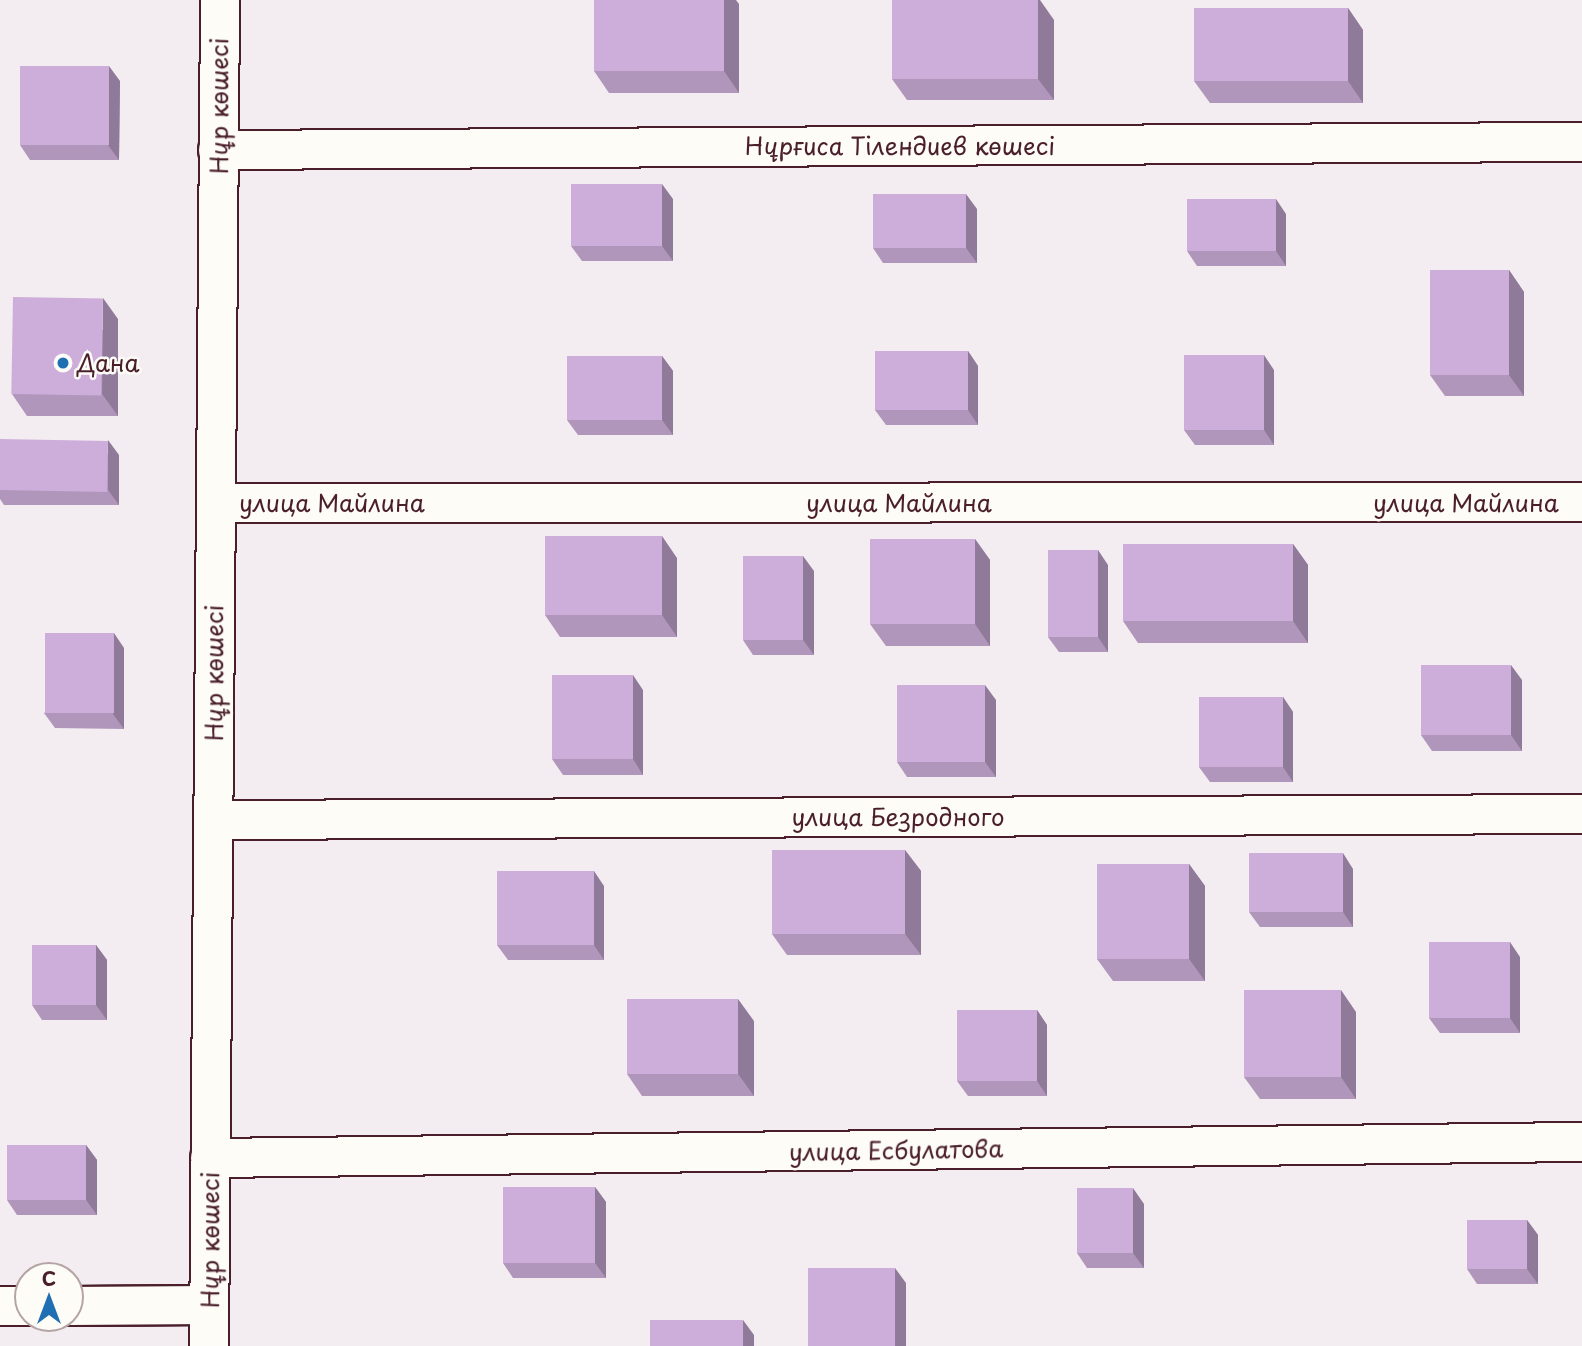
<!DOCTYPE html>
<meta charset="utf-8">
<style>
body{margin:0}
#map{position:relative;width:1582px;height:1346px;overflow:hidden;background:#f3ecf1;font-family:"Playpen Sans",sans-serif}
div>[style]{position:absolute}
.roads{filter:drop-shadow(2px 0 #4a1f2b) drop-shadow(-2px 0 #4a1f2b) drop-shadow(0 2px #4a1f2b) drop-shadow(0 -2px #4a1f2b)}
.minor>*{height:38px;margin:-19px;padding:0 19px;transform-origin:19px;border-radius:19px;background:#fdfcf7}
.wall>*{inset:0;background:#b096bb}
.shaded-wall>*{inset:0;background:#907a99}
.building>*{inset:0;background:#cdaeda;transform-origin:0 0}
.dots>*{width:19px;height:19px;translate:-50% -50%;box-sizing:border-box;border:4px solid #fdfcf7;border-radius:50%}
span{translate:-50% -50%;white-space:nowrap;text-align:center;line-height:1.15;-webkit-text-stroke:5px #fdfcf7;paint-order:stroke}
.street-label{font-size:24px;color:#4a1f2b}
.poi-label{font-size:24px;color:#4a1f2b}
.left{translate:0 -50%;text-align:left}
.north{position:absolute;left:14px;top:1262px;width:70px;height:70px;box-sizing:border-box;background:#fdfcf7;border:2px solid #b5a4a5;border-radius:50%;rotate:0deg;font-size:19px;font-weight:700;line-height:28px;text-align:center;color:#4a1f2b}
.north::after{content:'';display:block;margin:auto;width:24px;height:32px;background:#1f6fb2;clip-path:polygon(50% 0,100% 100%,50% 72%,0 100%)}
</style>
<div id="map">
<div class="roads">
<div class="minor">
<div style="left:218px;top:150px;width:1364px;rotate:-0.34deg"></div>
<div style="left:216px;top:503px;width:1366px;rotate:-0.04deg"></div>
<div style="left:213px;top:820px;width:1369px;rotate:-0.25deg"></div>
<div style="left:210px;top:1158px;width:1372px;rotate:-0.67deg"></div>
<div style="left:0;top:1306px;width:28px"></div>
<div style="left:70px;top:1306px;width:139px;rotate:-0.4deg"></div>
<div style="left:209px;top:1346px;width:1346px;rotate:-89.53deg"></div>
</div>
</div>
<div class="wall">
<div style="clip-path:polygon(739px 4px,739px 93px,609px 93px,594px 71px)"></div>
<div style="clip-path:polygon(1348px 8px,1363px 30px,1363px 103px,1210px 103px,1194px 81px)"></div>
<div style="clip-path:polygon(1054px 20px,1054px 100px,907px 100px,892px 79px)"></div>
<div style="clip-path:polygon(120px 81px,119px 160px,30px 160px,20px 145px)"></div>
<div style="clip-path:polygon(673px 199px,673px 261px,582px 261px,571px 246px)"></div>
<div style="clip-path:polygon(977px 209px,977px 263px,883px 263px,873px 248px)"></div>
<div style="clip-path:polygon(1286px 214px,1286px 266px,1197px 266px,1187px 251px)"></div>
<div style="clip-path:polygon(1509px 270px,1524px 292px,1524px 396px,1445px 396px,1430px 375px)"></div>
<div style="clip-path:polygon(118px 319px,118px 416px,27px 416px,12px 394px)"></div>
<div style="clip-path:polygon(968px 351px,978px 366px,978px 425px,886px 425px,875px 410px)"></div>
<div style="clip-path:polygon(662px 356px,673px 371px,673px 435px,578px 435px,567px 420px)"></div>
<div style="clip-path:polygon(1274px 370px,1274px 445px,1195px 445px,1184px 430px)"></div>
<div style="clip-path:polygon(0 439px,119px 455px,119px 505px,4px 505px,0 499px)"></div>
<div style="clip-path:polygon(975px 539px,990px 560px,990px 646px,886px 646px,870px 624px)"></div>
<div style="clip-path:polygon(1293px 544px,1308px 565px,1308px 643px,1138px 643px,1123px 621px)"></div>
<div style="clip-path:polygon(677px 558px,677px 637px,560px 637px,545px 615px)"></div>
<div style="clip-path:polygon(1108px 565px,1108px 652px,1059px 652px,1048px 637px)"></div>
<div style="clip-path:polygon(814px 571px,814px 655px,753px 655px,743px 640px)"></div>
<div style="clip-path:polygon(124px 648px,124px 729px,55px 728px,44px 713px)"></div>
<div style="clip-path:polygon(1522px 680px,1522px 751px,1432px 751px,1421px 735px)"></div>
<div style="clip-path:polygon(643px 690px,643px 775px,563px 775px,552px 759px)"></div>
<div style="clip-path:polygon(1283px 697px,1293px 712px,1293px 782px,1210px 782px,1199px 767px)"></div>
<div style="clip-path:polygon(996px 700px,996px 777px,907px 777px,897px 762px)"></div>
<div style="clip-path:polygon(905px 850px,921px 871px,921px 955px,787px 955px,772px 934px)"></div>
<div style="clip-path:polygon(1189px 864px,1205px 886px,1205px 981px,1113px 981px,1097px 959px)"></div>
<div style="clip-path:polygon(1353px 869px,1353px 927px,1260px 927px,1249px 912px)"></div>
<div style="clip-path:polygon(604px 886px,604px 960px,508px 960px,497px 945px)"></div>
<div style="clip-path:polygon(96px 945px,107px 960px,107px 1020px,42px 1020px,32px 1005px)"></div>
<div style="clip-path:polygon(1520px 957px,1520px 1033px,1440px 1033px,1429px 1018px)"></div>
<div style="clip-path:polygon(1037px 1010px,1047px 1025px,1047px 1096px,968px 1096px,957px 1081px)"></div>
<div style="clip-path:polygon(1356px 1012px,1356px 1099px,1260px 1099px,1244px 1077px)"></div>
<div style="clip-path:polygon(754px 1021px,754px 1096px,642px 1096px,627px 1074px)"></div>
<div style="clip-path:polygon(86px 1145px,97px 1160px,97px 1215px,17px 1215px,7px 1200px)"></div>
<div style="clip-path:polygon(595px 1187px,606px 1202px,606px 1278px,513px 1278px,503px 1263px)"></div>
<div style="clip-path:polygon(1144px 1204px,1144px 1268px,1087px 1268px,1077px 1253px)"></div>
<div style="clip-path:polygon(1527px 1220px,1538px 1235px,1538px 1284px,1477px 1284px,1467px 1269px)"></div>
</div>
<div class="shaded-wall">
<div style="clip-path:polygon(724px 0,736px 0,739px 4px,739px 93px,724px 71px)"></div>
<div style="clip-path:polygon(1038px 0,1040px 0,1054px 20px,1054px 100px,1038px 79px)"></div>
<div style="clip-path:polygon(1348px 8px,1363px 30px,1363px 103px,1348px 81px)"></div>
<div style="clip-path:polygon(109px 66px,120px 81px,119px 160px,108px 145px)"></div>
<div style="clip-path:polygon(662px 184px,673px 199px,673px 261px,662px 246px)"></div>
<div style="clip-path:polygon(966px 194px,977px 209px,977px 263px,966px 248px)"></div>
<div style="clip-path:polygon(1276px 199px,1286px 214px,1286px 266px,1276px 251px)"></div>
<div style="clip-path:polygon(1509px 270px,1524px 292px,1524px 396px,1509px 375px)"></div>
<div style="clip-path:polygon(103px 298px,118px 319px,118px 416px,102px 394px)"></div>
<div style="clip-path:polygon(968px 351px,978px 366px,978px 425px,968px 410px)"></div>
<div style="clip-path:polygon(1264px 355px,1274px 370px,1274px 445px,1264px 430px)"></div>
<div style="clip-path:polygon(662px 356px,673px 371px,673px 435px,662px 420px)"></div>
<div style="clip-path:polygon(108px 440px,119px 455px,119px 505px,108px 490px)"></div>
<div style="clip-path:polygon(662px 536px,677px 558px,677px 637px,662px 615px)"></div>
<div style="clip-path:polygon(975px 539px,990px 560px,990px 646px,975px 624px)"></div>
<div style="clip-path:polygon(1293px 544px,1308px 565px,1308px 643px,1293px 621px)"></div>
<div style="clip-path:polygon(1098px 550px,1108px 565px,1108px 652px,1098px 637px)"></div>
<div style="clip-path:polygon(803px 556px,814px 571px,814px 655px,803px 640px)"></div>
<div style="clip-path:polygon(114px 633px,124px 648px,124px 729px,113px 714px)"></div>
<div style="clip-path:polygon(1511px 665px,1522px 680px,1522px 751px,1511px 735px)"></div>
<div style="clip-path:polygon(633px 675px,643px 690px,643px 775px,633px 759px)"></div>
<div style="clip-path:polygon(985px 685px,996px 700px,996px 777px,985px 762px)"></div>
<div style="clip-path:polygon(1283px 697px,1293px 712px,1293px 782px,1283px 767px)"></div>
<div style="clip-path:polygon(905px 850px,921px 871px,921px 955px,905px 934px)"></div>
<div style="clip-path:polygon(1343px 853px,1353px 869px,1353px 927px,1343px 912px)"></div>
<div style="clip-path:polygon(1189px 864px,1205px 886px,1205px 981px,1189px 959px)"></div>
<div style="clip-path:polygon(594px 871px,604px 886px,604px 960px,594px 945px)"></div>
<div style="clip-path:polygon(1510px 942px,1520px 957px,1520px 1033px,1510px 1018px)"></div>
<div style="clip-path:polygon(96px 945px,107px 960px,107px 1020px,96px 1005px)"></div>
<div style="clip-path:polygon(1341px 990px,1356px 1012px,1356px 1099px,1341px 1077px)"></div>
<div style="clip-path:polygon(738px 999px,754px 1021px,754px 1096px,738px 1074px)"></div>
<div style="clip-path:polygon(1037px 1010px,1047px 1025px,1047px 1096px,1037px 1081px)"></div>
<div style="clip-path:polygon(86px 1145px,97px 1160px,97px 1215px,86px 1200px)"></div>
<div style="clip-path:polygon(595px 1187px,606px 1202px,606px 1278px,595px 1263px)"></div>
<div style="clip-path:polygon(1133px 1188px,1144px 1204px,1144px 1268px,1133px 1253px)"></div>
<div style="clip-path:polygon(1527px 1220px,1538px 1235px,1538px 1284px,1527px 1269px)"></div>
<div style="clip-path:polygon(895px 1268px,906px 1283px,906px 1346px,895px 1346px)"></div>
<div style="clip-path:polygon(743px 1320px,754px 1335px,754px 1346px,743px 1346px)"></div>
</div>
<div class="building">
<div style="left:594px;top:0;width:130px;height:71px"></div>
<div style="left:892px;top:0;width:146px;height:79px"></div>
<div style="left:1194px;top:8px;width:154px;height:73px"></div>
<div style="left:20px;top:66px;width:89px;height:79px"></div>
<div style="left:571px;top:184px;width:91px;height:62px"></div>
<div style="left:873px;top:194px;width:93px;height:54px"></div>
<div style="left:1187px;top:199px;width:89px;height:52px"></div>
<div style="left:1430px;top:270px;width:79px;height:105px"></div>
<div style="left:13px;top:297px;width:90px;height:97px;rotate:1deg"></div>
<div style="left:875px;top:351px;width:93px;height:59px"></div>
<div style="left:1184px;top:355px;width:80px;height:75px"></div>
<div style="left:567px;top:356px;width:95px;height:64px"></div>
<div style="left:0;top:439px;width:108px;height:51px;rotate:1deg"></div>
<div style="left:545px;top:536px;width:117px;height:79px"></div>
<div style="left:870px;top:539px;width:105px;height:85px"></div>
<div style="left:1123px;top:544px;width:170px;height:77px"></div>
<div style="left:1048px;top:550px;width:50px;height:87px"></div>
<div style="left:743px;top:556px;width:60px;height:84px"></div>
<div style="left:45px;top:633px;width:69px;height:80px"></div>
<div style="left:1421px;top:665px;width:90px;height:70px"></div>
<div style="left:552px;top:675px;width:81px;height:84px"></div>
<div style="left:897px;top:685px;width:88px;height:77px"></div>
<div style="left:1199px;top:697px;width:84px;height:70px"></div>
<div style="left:772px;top:850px;width:133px;height:84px"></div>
<div style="left:1249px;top:853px;width:94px;height:59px"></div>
<div style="left:1097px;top:864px;width:92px;height:95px"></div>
<div style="left:497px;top:871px;width:97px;height:74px"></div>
<div style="left:1429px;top:942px;width:81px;height:76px"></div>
<div style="left:32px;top:945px;width:64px;height:60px"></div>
<div style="left:1244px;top:990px;width:97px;height:87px"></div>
<div style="left:627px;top:999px;width:111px;height:75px"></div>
<div style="left:957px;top:1010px;width:80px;height:71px"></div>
<div style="left:7px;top:1145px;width:79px;height:55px"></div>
<div style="left:503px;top:1187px;width:92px;height:76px"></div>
<div style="left:1077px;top:1188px;width:56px;height:65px"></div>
<div style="left:1467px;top:1220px;width:60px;height:49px"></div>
<div style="left:808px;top:1268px;width:87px;height:78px"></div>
<div style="left:650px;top:1320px;width:93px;height:26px"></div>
</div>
<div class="dots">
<div style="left:63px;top:363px;background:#1f6fb2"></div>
</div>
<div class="street-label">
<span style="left:219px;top:106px;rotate:-90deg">Нұр көшесі</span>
<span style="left:900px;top:146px">Нұрғиса Тілендиев көшесі</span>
<span style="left:332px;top:503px">улица Майлина</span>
<span style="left:899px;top:503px">улица Майлина</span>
<span style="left:1466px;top:503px">улица Майлина</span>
<span style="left:214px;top:673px;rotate:-90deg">Нұр көшесі</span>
<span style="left:898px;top:817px">улица Безродного</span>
<span style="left:896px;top:1150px;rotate:-1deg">улица Есбулатова</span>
<span style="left:210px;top:1240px;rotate:-90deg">Нұр көшесі</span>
</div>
<div class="poi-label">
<span class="left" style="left:77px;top:363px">Дана</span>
</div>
<div class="north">С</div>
</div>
